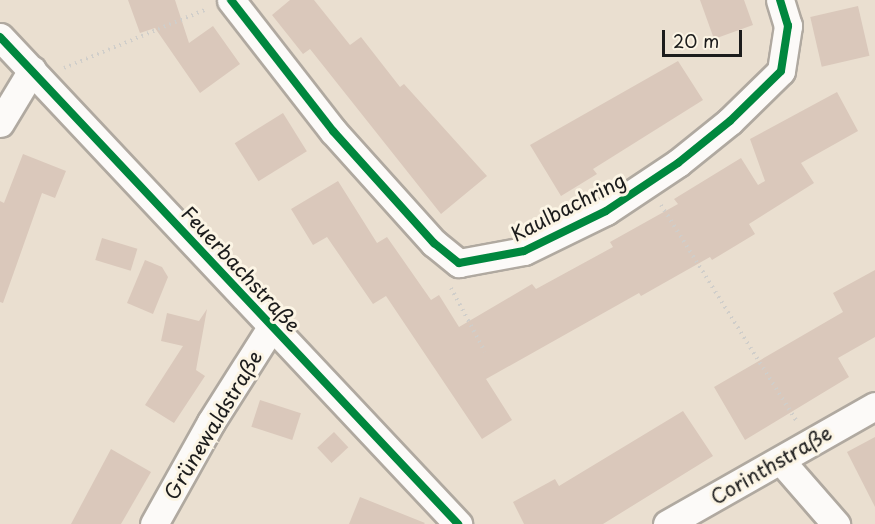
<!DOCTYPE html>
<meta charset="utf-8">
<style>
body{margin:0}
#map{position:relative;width:875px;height:524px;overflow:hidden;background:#eadfd0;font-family:"Playpen Sans",sans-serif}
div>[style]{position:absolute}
.building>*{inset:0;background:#dac8bb;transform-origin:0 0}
.path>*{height:4px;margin-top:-2px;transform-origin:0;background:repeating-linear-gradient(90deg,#d0ceca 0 1.5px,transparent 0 6px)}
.roads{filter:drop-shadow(2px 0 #b0a9a0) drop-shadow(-2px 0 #b0a9a0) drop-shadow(0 2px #b0a9a0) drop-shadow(0 -2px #b0a9a0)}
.minor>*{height:27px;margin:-13.5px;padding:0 13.5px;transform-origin:13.5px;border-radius:13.5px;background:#fcfaf8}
.cycleway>*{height:8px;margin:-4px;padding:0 4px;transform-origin:4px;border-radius:4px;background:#00873e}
span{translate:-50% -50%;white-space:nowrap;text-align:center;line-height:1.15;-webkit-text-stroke:6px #fcf5e5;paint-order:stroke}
.street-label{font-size:20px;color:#1c1c1c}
.scale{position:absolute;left:662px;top:30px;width:80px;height:27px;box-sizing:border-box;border:3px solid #1c1c1c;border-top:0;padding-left:8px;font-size:18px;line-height:21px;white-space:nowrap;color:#1c1c1c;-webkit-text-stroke:4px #fcf5e5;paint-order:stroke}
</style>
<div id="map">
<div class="building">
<div style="clip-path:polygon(128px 0,175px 0,189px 43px,213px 26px,240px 64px,200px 93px,155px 28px,140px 33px)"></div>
<div style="clip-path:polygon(290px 0,314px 0,350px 45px,361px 37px,400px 87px,404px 84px,487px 176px,441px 214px,310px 49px,303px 54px,272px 15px)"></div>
<div style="clip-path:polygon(700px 0,744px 0,753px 25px,714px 39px)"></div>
<div style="left:858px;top:6px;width:51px;height:49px;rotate:77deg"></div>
<div style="clip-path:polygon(678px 61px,703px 100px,593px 169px,597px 174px,561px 196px,530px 145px)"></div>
<div style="clip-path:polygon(837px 92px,858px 131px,801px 163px,814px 183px,749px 224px,755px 234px,712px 260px,710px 257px,641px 296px,639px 293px,486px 379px,512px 420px,482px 439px,386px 296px,373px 304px,327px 237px,313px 245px,291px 209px,338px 181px,377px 243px,387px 237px,431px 300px,439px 295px,459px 327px,532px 284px,536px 289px,613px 247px,610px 242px,678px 204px,674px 199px,741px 158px,758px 185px,765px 181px,750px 139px)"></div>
<div style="left:283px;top:113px;width:45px;height:57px;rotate:58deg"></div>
<div style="clip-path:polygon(23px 154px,66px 171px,55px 198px,42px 193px,3px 303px,0 302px,0 201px,4px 203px)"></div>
<div style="left:102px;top:238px;width:37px;height:23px;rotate:17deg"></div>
<div style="clip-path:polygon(145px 260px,162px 267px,168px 277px,153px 314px,127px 303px)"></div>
<div style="clip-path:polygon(875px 270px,875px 337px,838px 358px,849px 377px,745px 440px,714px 387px,843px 312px,833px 293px)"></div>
<div style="clip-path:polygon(207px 309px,196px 370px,205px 376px,174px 423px,145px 405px,183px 346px,161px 341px,167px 313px,199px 321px)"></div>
<div style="left:260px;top:400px;width:43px;height:28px;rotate:18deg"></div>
<div style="clip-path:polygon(683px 411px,713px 456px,603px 524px,524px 524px,513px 502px,555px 479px,559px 486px)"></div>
<div style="left:334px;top:432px;width:21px;height:23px;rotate:47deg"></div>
<div style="clip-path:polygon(875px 437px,875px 507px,847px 452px)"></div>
<div style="clip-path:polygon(111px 449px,151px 472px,121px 524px,71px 524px)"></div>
<div style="clip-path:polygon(360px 497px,425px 523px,424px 524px,349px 524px)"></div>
</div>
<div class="path">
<div style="left:64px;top:68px;width:155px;rotate:-22.4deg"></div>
<div style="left:661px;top:205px;width:254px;rotate:57.9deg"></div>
<div style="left:451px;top:288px;width:72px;rotate:62deg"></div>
</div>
<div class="roads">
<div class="minor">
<div style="left:231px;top:0;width:166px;rotate:52.1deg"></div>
<div style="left:333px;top:131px;width:151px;rotate:48deg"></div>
<div style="left:434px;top:243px;width:32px;rotate:39deg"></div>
<div style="left:459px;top:263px;width:66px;rotate:-10.5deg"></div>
<div style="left:524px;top:251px;width:91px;rotate:-26deg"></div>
<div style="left:606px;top:211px;width:87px;rotate:-33.7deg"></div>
<div style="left:678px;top:163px;width:67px;rotate:-38.9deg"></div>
<div style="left:730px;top:121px;width:71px;rotate:-44.4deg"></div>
<div style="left:781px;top:71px;width:46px;rotate:-81.2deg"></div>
<div style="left:788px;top:26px;width:27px;rotate:-107deg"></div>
<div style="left:0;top:37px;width:669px;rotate:46.76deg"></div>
<div style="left:0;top:123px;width:62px;rotate:-58.9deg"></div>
<div style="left:781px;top:461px;width:84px;rotate:48.9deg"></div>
<div style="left:154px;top:524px;width:117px;rotate:-60.8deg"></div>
<div style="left:211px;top:422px;width:114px;rotate:-57.6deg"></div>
<div style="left:667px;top:524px;width:239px;rotate:-29.6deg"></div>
</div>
</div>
<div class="cycleway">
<div style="left:231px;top:0;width:166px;rotate:52.1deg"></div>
<div style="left:333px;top:131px;width:151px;rotate:48deg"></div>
<div style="left:434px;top:243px;width:32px;rotate:39deg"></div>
<div style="left:459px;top:263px;width:66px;rotate:-10.5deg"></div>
<div style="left:524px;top:251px;width:91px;rotate:-26deg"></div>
<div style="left:606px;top:211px;width:87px;rotate:-33.7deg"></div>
<div style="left:678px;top:163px;width:67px;rotate:-38.9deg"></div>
<div style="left:730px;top:121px;width:71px;rotate:-44.4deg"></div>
<div style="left:781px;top:71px;width:46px;rotate:-81.2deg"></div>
<div style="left:788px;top:26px;width:27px;rotate:-107deg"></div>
<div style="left:0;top:37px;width:669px;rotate:46.76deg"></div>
</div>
<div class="street-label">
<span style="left:568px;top:207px;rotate:-27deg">Kaulbachring</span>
<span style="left:241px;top:269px;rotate:47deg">Feuerbachstraße</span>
<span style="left:213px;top:425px;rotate:-59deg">Grünewaldstraße</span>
<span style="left:771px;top:465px;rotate:-30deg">Corinthstraße</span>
</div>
<div class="scale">20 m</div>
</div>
